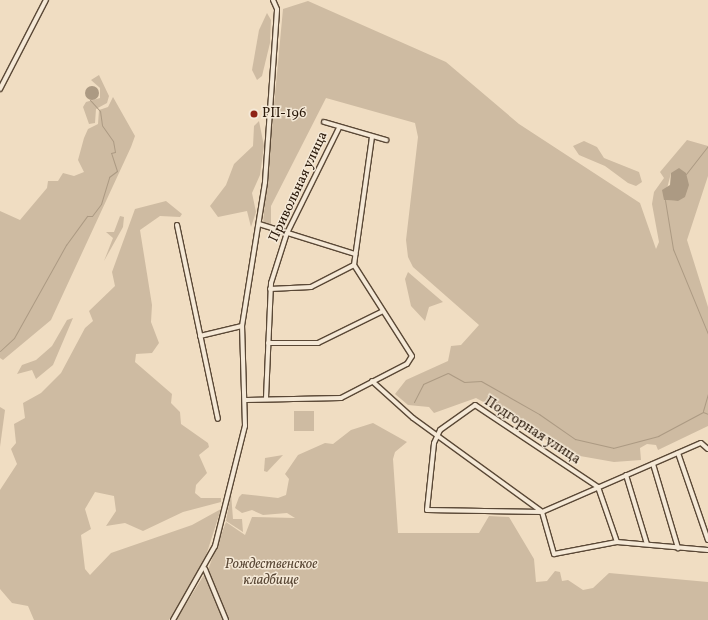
<!DOCTYPE html>
<meta charset="utf-8">
<style>
body{margin:0}
#map{position:relative;width:708px;height:620px;overflow:hidden;background:#f0ddc2;font-family:Vollkorn,serif}
div>[style]{position:absolute}
.green>*{inset:0;background:#cebba2;transform-origin:0 0}
.water>*{inset:0;background:#ac9a83}
.round{border-radius:50%}
.stream>*{height:1px;margin:-0.5px;padding:0 0.5px;transform-origin:0.5px;border-radius:0.5px;background:#ac9a83}
.roads{filter:drop-shadow(1px 0 #5a4836) drop-shadow(-1px 0 #5a4836) drop-shadow(0 1px #5a4836) drop-shadow(0 -1px #5a4836)}
.minor>*{height:4px;margin:-2px;padding:0 2px;transform-origin:2px;border-radius:2px;background:#f5e9d7}
.dots>*{width:11px;height:11px;translate:-50% -50%;box-sizing:border-box;border:2px solid #f5e9d7;border-radius:50%}
span{translate:-50% -50%;white-space:nowrap;text-align:center;line-height:1.15;-webkit-text-stroke:3px #f5e9d7;paint-order:stroke}
.poi-label{font-size:14px;color:#281708}
.left{translate:0 -50%;text-align:left}
.street-label{font-size:14px;color:#281708}
.park-label{font-size:14px;color:#5a4836;font-style:italic}
</style>
<div id="map">
<div class="green">
<div style="clip-path:polygon(evenodd,308px 1px,446px 62px,519px 124px,640px 203px,656px 249px,659px 242px,652px 204px,654px 192px,664px 178px,660px 172px,687px 140px,708px 146px,708px 176px,687px 240px,708px 307px,708px 426px,658px 450px,656px 445px,647px 444px,640px 448px,641px 460px,614px 462px,580px 456px,552px 444px,529px 427px,476px 398px,434px 413px,429px 407px,408px 405px,395px 394px,406px 380px,448px 361px,451px 346px,461px 345px,479px 325px,413px 267px,408px 257px,406px 240px,418px 137px,415px 123px,326px 98px,271px 206px,271px 226px,263px 223px,283px 9px,308px 1px,671px 173px,678px 201px,664px 200px,671px 173px)"></div>
<div style="clip-path:polygon(267px 13px,271px 20px,270px 43px,262px 76px,257px 80px,252px 70px,259px 30px)"></div>
<div style="clip-path:polygon(99px 75px,109px 96px,107px 103px,96px 109px,95px 123px,89px 124px,83px 107px,86px 102px,100px 98px,100px 88px,91px 80px)"></div>
<div style="clip-path:polygon(113px 97px,135px 136px,131px 147px,51px 320px,3px 360px,0 358px,0 211px,20px 220px,47px 188px,48px 181px,58px 181px,63px 173px,74px 176px,84px 172px,78px 160px,84px 138px,88px 129px,98px 124px,99px 110px,108px 107px)"></div>
<div style="clip-path:polygon(259px 121px,264px 146px,260px 175px,252px 193px,256px 212px,251px 227px,247px 211px,218px 217px,210px 206px,226px 185px,234px 164px,253px 146px,254px 126px)"></div>
<div style="clip-path:polygon(584px 141px,597px 147px,604px 158px,639px 172px,642px 182px,636px 186px,628px 183px,605px 166px,579px 155px,573px 146px)"></div>
<div style="clip-path:polygon(166px 201px,182px 214px,180px 217px,160px 216px,140px 230px,152px 305px,151px 322px,159px 343px,152px 353px,136px 354px,135px 362px,172px 394px,171px 403px,180px 412px,181px 424px,208px 443px,209px 447px,199px 455px,207px 473px,196px 485px,195px 493px,201px 498px,221px 498px,221px 502px,183px 512px,143px 531px,125px 523px,106px 526px,116px 511px,114px 496px,95px 492px,85px 509px,91px 529px,81px 535px,85px 569px,90px 575px,111px 553px,192px 525px,221px 509px,202px 568px,169px 620px,34px 620px,28px 606px,12px 603px,0 589px,0 490px,17px 464px,11px 449px,16px 443px,14px 424px,25px 418px,23px 403px,41px 393px,61px 373px,85px 328px,93px 321px,89px 311px,115px 286px,112px 272px,135px 209px)"></div>
<div style="clip-path:polygon(120px 216px,124px 217px,123px 227px,104px 261px,113px 238px,106px 232px,114px 232px)"></div>
<div style="clip-path:polygon(408px 272px,443px 302px,429px 307px,425px 321px,411px 306px,405px 279px)"></div>
<div style="clip-path:polygon(73px 318px,53px 365px,36px 379px,32px 370px,17px 374px,22px 365px,36px 360px,52px 346px,67px 320px)"></div>
<div style="clip-path:polygon(0 407px,5px 410px,0 447px)"></div>
<div style="left:294px;top:411px;width:20px;height:20px"></div>
<div style="clip-path:polygon(373px 423px,407px 442px,395px 452px,393px 459px,398px 533px,479px 533px,489px 516px,509px 517px,534px 559px,536px 582px,547px 581px,555px 571px,560px 572px,562px 581px,568px 580px,583px 590px,593px 588px,609px 573px,708px 582px,708px 620px,176px 620px,209px 567px,226px 522px,245px 535px,252px 517px,295px 518px,287px 513px,263px 515px,252px 510px,242px 513px,235px 508px,239px 497px,242px 494px,278px 498px,286px 495px,289px 479px,285px 474px,298px 455px,325px 443px,333px 444px,351px 430px)"></div>
<div style="clip-path:polygon(283px 455px,267px 472px,264px 471px,265px 458px)"></div>
<div style="clip-path:polygon(231px 493px,233px 519px,242px 519px,243px 532px,226px 521px)"></div>
</div>
<div class="water">
<div class="round" style="left:85px;top:86px;width:14px;height:14px"></div>
<div style="clip-path:polygon(679px 168px,686px 173px,689px 185px,685px 197px,678px 201px,664px 200px,662px 190px,670px 185px,671px 173px)"></div>
</div>
<div class="stream">
<div style="left:686px;top:174px;width:36px;rotate:-52deg"></div>
<div style="left:665px;top:200px;width:50px;rotate:80.7deg"></div>
<div style="left:673px;top:249px;width:92px;rotate:67.6deg"></div>
<div style="left:0;top:351px;width:19px;rotate:-43deg"></div>
<div style="left:14px;top:338px;width:107px;rotate:-60.8deg"></div>
<div style="left:66px;top:245px;width:36px;rotate:-54deg"></div>
<div style="left:87px;top:216px;width:5px"></div>
<div style="left:92px;top:216px;width:15px;rotate:-53deg"></div>
<div style="left:101px;top:204px;width:28px;rotate:-73deg"></div>
<div style="left:109px;top:177px;width:10px;rotate:-37deg"></div>
<div style="left:117px;top:171px;width:19px;rotate:-108deg"></div>
<div style="left:111px;top:153px;width:4px;rotate:-14deg"></div>
<div style="left:115px;top:152px;width:11px;rotate:-100deg"></div>
<div style="left:113px;top:141px;width:19px;rotate:-125deg"></div>
<div style="left:102px;top:125px;width:14px;rotate:-98deg"></div>
<div style="left:100px;top:111px;width:15px;rotate:-132deg"></div>
<div style="left:414px;top:402px;width:20px;rotate:-63deg"></div>
<div style="left:423px;top:384px;width:27px;rotate:-24deg"></div>
<div style="left:448px;top:373px;width:18px;rotate:29deg"></div>
<div style="left:464px;top:382px;width:17px;rotate:-3deg"></div>
<div style="left:481px;top:381px;width:67px;rotate:29.6deg"></div>
<div style="left:539px;top:414px;width:44px;rotate:34.8deg"></div>
<div style="left:575px;top:439px;width:39px;rotate:13deg"></div>
<div style="left:613px;top:448px;width:47px;rotate:-14.9deg"></div>
<div style="left:658px;top:436px;width:51px;rotate:-28.1deg"></div>
<div style="left:703px;top:412px;width:5px;rotate:22deg"></div>
<div style="left:703px;top:411px;width:19px;rotate:-74deg"></div>
</div>
<div class="roads">
<div class="minor">
<div style="left:0;top:89px;width:100px;rotate:-62.7deg"></div>
<div style="left:324px;top:122px;width:65px;rotate:16.2deg"></div>
<div style="left:259px;top:224px;width:101px;rotate:17.4deg"></div>
<div style="left:177px;top:225px;width:198px;rotate:78.1deg"></div>
<div style="left:270px;top:289px;width:41px;rotate:-2.8deg"></div>
<div style="left:311px;top:287px;width:48px;rotate:-27.1deg"></div>
<div style="left:200px;top:336px;width:43px;rotate:-13.4deg"></div>
<div style="left:268px;top:343px;width:50px"></div>
<div style="left:318px;top:343px;width:72px;rotate:-26.2deg"></div>
<div style="left:372px;top:381px;width:55px;rotate:42.1deg"></div>
<div style="left:413px;top:418px;width:158px;rotate:36deg"></div>
<div style="left:266px;top:398px;width:115px;rotate:-87.5deg"></div>
<div style="left:271px;top:283px;width:52px;rotate:-72.3deg"></div>
<div style="left:287px;top:233px;width:117px;rotate:-63.7deg"></div>
<div style="left:246px;top:400px;width:95px;rotate:-1.2deg"></div>
<div style="left:341px;top:398px;width:74px;rotate:-27.3deg"></div>
<div style="left:407px;top:364px;width:9px;rotate:-58deg"></div>
<div style="left:412px;top:356px;width:108px;rotate:-122.5deg"></div>
<div style="left:354px;top:265px;width:129px;rotate:-82deg"></div>
<div style="left:678px;top:453px;width:92px;rotate:71deg"></div>
<div style="left:653px;top:464px;width:88px;rotate:73.4deg"></div>
<div style="left:626px;top:475px;width:72px;rotate:73.1deg"></div>
<div style="left:598px;top:487px;width:58px;rotate:70.9deg"></div>
<div style="left:542px;top:512px;width:115px;rotate:-179deg"></div>
<div style="left:427px;top:510px;width:67px;rotate:-84deg"></div>
<div style="left:434px;top:443px;width:14px;rotate:-65deg"></div>
<div style="left:440px;top:430px;width:43px;rotate:-35.5deg"></div>
<div style="left:475px;top:405px;width:148px;rotate:33.7deg"></div>
<div style="left:542px;top:512px;width:44px;rotate:74.1deg"></div>
<div style="left:554px;top:554px;width:64px;rotate:-10.8deg"></div>
<div style="left:617px;top:542px;width:91px;rotate:5deg"></div>
<div style="left:542px;top:512px;width:173px;rotate:-23.5deg"></div>
<div style="left:701px;top:443px;width:9px;rotate:41deg"></div>
<div style="left:205px;top:569px;width:55px;rotate:67.6deg"></div>
<div style="left:173px;top:620px;width:85px;rotate:-60.4deg"></div>
<div style="left:215px;top:546px;width:124px;rotate:-76deg"></div>
<div style="left:245px;top:426px;width:100px;rotate:-91.7deg"></div>
<div style="left:242px;top:326px;width:146px;rotate:-80.9deg"></div>
<div style="left:265px;top:182px;width:173px;rotate:-86deg"></div>
<div style="left:277px;top:9px;width:10px;rotate:-114deg"></div>
</div>
</div>
<div class="dots">
<div style="left:254px;top:114px;background:#8f2418"></div>
</div>
<div class="poi-label">
<span class="left" style="left:262px;top:114px">РП-196</span>
</div>
<div class="street-label">
<span style="left:299px;top:187px;rotate:-65deg">Привольная улица</span>
<span style="left:532px;top:431px;rotate:33deg">Подгорная улица</span>
</div>
<div class="park-label">
<span style="left:271px;top:573px">Рождественское<br>кладбище</span>
</div>
</div>
